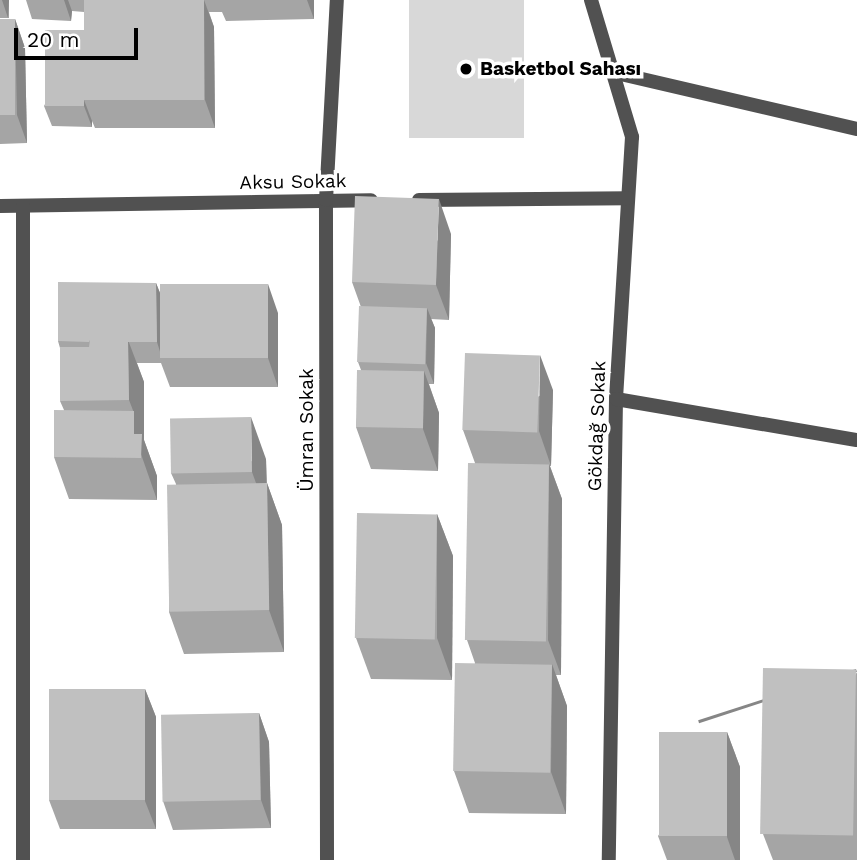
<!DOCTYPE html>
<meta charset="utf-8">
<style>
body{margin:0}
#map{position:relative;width:857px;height:860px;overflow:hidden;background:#fff;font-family:"Work Sans",sans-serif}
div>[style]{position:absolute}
.green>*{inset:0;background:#d8d8d8;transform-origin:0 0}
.street>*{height:14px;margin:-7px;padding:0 7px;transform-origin:7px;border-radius:7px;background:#515151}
.wall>*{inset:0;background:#a5a5a5;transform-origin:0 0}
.shaded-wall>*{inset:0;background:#868686;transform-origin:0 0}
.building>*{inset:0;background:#c0c0c0;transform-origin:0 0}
.dots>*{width:19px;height:19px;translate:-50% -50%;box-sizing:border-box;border:4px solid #fff;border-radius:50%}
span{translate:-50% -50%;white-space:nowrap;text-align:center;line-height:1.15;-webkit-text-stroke:7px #fff;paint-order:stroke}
.poi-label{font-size:19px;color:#000;font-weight:700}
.left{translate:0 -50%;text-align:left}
.street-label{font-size:19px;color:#000}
.scale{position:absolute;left:14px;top:28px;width:124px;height:32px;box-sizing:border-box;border:4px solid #000;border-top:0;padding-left:9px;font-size:21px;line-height:24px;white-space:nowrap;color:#000;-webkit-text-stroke:5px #fff;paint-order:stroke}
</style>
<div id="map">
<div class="green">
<div style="left:409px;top:0;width:115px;height:138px"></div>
</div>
<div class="street">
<div style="left:591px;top:0;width:143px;rotate:73.3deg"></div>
<div style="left:632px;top:137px;width:262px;rotate:93.5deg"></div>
<div style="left:616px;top:399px;width:461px;rotate:90.9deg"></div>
<div style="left:612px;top:72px;width:252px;rotate:13.1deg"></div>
<div style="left:419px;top:200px;width:209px;rotate:-0.5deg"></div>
<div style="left:0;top:206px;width:371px;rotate:-0.9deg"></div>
<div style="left:616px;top:399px;width:244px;rotate:9.7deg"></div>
<div style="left:23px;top:860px;width:654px;rotate:-90deg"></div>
<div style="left:327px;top:860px;width:660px;rotate:-90.09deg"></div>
<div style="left:326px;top:200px;width:200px;rotate:-86.9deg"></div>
</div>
<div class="wall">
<div style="left:0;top:0;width:9px;height:18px"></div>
<div style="clip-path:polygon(26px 0,314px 0,314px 19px,226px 21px,222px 12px,209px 12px,214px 27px,215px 128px,95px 128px,92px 121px,92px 127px,52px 126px,44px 106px,84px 30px,84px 12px,72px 11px,71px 21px,32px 19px)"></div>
<div style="clip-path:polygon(0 19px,15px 19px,25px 48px,27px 143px,0 144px)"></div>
<div style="clip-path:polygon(451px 234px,449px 320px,431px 319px,435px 328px,434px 384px,429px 384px,439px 413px,438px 471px,371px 469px,356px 427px,361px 370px,358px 362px,361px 307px,352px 282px)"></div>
<div style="clip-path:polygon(156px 283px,160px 293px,278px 313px,278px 387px,170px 387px,161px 363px,137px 363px,144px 382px,144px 440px,157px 476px,157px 500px,69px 499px,54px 457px,64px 410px,60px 401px,60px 348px,58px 341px)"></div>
<div style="clip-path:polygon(553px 390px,551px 466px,550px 466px,562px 499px,561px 675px,556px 675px,567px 706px,566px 814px,469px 813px,454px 771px,475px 663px,467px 640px,475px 463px,463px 430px)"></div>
<div style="clip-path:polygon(266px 459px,267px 483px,282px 525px,284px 652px,184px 654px,169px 612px,176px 484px,171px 473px)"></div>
<div style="clip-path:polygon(437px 514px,453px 556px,452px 680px,371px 679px,356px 638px)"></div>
<div style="clip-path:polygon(857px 672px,857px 860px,773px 860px,763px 834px)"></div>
<div style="clip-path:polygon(145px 689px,156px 717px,156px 829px,60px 829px,49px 800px)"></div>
<div style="clip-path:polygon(259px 713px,269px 742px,271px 828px,173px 830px,163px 801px)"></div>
<div style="clip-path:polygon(727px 732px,740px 767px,740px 860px,667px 860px,658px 836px)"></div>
</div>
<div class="shaded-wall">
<div style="clip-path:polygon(2px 0,9px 0,8px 18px)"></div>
<div style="clip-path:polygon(64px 0,68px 0,72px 11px,71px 21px)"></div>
<div style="clip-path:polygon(204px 0,214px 27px,215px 128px,205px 100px)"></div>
<div style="clip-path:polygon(307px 0,314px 0,314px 19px)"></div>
<div style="clip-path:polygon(15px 19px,25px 48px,27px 143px,17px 115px)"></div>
<div style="clip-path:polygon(84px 100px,92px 121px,92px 127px,84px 106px)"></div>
<div style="clip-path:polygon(439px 199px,451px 234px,449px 320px,436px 285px)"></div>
<div style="clip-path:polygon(156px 283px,164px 303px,162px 358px,157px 342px)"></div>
<div style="clip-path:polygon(268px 284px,278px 313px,278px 387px,268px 358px)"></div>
<div style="clip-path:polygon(427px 308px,435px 328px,434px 384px,426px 363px)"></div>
<div style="clip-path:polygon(128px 340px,144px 382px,144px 440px,157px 476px,157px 500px,134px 434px,134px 413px,129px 400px)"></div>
<div style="clip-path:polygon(540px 355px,553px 390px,551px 466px,539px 431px)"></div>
<div style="clip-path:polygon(424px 371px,439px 413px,438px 471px,423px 429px)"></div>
<div style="clip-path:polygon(251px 417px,266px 459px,267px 513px,252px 472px)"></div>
<div style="clip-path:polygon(549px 464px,562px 499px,561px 675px,548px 640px)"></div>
<div style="clip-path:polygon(267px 483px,282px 525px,284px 652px,269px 610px)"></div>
<div style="clip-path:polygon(437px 514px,453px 556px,452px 680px,437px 638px)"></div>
<div style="clip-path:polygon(552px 664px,567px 706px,566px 814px,551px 772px)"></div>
<div style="left:856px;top:669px;width:3px;height:166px;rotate:72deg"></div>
<div style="clip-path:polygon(145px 689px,156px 717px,156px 829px,145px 801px)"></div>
<div style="clip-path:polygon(259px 713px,269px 742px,271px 828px,261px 800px)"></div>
<div style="clip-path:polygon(727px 732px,740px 767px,740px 860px,735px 860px,727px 837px)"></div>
</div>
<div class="building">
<div style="left:84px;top:0;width:120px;height:100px"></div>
<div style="left:0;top:19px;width:15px;height:96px"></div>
<div style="left:45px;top:30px;width:39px;height:76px"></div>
<div style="left:355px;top:196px;width:84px;height:86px;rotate:2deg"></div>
<div style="clip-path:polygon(58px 282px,156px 283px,157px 342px,128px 342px,128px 340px,90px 340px,89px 342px,58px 341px)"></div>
<div style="left:160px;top:284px;width:108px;height:74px"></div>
<div style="left:359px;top:306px;width:68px;height:56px;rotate:2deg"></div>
<div style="clip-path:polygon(90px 340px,128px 340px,129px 400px,60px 401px,60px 347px,89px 347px)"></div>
<div style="left:465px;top:353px;width:75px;height:77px;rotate:2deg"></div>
<div style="left:357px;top:370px;width:67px;height:57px;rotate:1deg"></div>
<div style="clip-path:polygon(54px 410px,134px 411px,134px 434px,142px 434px,141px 458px,54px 457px)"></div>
<div style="left:251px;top:417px;width:55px;height:81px;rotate:89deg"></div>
<div style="left:468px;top:463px;width:81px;height:177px;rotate:1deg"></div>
<div style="left:267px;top:483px;width:127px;height:100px;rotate:89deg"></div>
<div style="left:357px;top:513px;width:80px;height:125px;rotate:1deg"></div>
<div style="left:455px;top:663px;width:97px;height:108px;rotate:1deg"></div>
<div style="left:763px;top:668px;width:93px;height:166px;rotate:1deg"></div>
<div style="left:49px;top:689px;width:96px;height:111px"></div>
<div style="left:259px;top:713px;width:87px;height:98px;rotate:89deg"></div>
<div style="left:659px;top:732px;width:68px;height:104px"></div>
</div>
<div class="dots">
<div style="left:466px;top:69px;background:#000"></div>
</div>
<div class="poi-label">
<span class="left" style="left:480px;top:69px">Basketbol Sahası</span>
</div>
<div class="street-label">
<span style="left:293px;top:182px;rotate:-1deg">Aksu Sokak</span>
<span style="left:597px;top:426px;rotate:-88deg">Gökdağ Sokak</span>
<span style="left:307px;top:430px;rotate:-90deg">Ümran Sokak</span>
</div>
<div class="scale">20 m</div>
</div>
